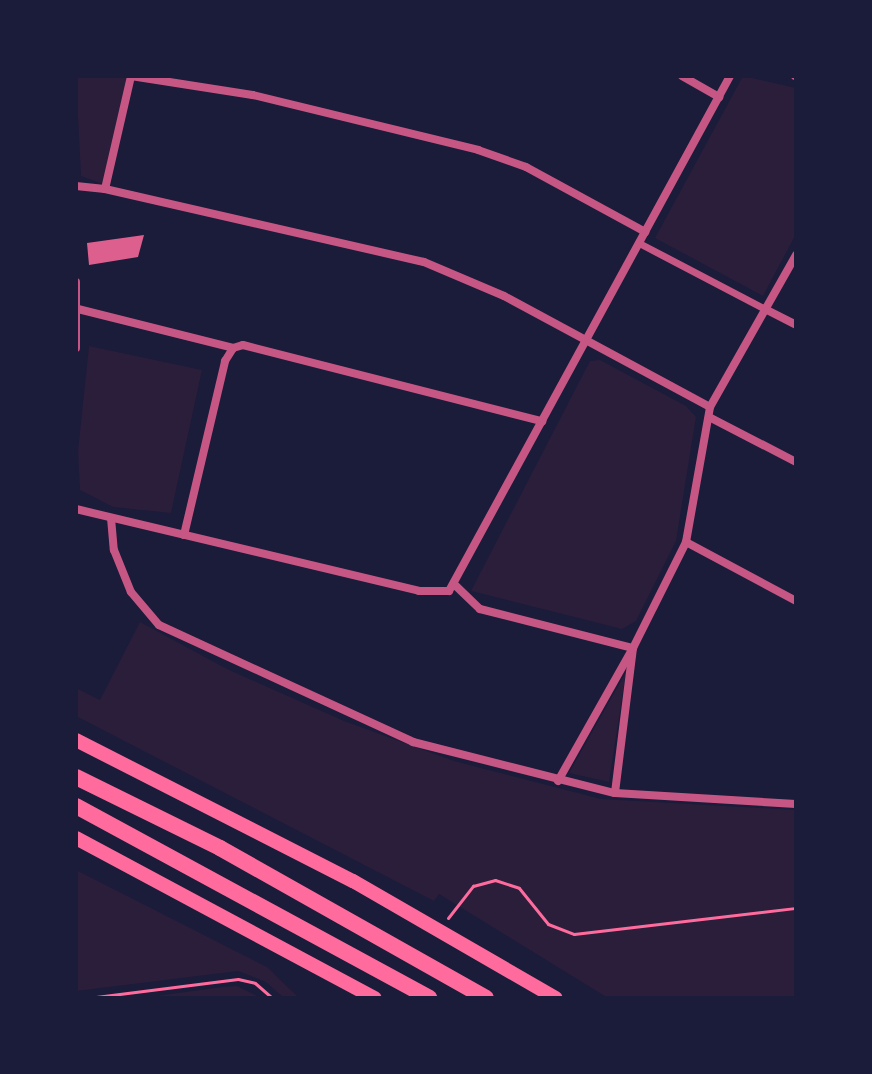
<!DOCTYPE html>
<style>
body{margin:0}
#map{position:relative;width:872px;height:1074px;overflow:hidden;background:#1b1b3a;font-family:"DM Sans",sans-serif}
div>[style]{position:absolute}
.green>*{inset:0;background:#2a1e3b}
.building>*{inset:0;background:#dd5f8e}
.path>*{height:3px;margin:-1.5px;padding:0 1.5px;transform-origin:1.5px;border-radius:1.5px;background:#ff6b9d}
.pedestrian>*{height:7px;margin:-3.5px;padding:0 3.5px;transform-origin:3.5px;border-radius:3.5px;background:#c65784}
.minor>*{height:8px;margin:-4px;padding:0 4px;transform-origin:4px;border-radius:4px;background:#c65784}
.trunk>*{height:14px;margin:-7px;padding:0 7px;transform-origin:7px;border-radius:7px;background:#ff6b9d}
.motorway>*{height:16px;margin:-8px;padding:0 8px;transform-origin:8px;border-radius:8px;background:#ff6b9d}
span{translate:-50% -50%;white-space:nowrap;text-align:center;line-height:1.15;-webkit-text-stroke:8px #1b1b3a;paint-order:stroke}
.frame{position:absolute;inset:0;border:78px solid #1b1b3a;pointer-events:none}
</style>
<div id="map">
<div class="green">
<div style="clip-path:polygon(76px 76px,128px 76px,103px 184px,81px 176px)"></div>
<div style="clip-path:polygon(743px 76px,796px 88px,796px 234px,763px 296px,655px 238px)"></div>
<div style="clip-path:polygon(89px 346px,202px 370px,171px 513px,113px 507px,80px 490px,78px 451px)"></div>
<div style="clip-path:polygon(600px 360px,686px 406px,696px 417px,676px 541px,636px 621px,622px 629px,471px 591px,590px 361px)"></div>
<div style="clip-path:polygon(140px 622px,227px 669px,344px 721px,454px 761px,601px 799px,796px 810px,796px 998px,608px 998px,439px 894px,434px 901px,76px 716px,76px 688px,100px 700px)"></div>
<div style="clip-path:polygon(626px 672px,609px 782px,569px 773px)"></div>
<div style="clip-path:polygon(76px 870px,267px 967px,299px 998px,284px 998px,266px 982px,238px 971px,76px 991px)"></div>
<div style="clip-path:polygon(237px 986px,261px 998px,142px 998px,222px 987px)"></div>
</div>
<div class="building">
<div style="clip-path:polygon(144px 235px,138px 257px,89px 265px,87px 243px)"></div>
</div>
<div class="path">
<div style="left:448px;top:918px;width:41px;rotate:-52deg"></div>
<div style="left:473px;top:886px;width:23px;rotate:-15deg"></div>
<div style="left:495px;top:880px;width:25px;rotate:18deg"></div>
<div style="left:519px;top:888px;width:46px;rotate:51.1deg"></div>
<div style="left:548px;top:924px;width:28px;rotate:21deg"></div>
<div style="left:574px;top:934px;width:224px;rotate:-6.7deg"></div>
<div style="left:88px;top:998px;width:151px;rotate:-7.2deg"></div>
<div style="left:238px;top:979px;width:17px;rotate:13deg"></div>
<div style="left:255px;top:983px;width:23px;rotate:41deg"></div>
</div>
<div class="pedestrian">
<div style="left:639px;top:243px;width:142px;rotate:27.6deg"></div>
</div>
<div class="minor">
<div style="left:131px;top:76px;width:123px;rotate:8.9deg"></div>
<div style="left:253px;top:95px;width:232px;rotate:13.7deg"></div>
<div style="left:478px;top:150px;width:51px;rotate:19.5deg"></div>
<div style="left:526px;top:167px;width:136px;rotate:28.6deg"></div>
<div style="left:682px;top:76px;width:43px;rotate:29.6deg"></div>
<div style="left:795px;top:76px;width:1px"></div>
<div style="left:76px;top:186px;width:29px;rotate:6deg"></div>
<div style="left:105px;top:189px;width:116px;rotate:-77deg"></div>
<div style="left:105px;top:189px;width:327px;rotate:12.9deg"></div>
<div style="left:424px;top:262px;width:87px;rotate:23deg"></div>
<div style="left:504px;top:296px;width:234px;rotate:28.3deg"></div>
<div style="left:76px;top:282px;width:66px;rotate:90deg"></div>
<div style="left:78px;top:309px;width:160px;rotate:14.1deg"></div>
<div style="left:233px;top:348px;width:10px;rotate:-17deg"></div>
<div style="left:243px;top:345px;width:309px;rotate:14.3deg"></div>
<div style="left:765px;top:309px;width:35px;rotate:27deg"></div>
<div style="left:709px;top:417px;width:98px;rotate:27.3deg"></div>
<div style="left:76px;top:509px;width:353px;rotate:13.4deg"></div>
<div style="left:419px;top:591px;width:30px"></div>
<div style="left:449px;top:591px;width:587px;rotate:-61.38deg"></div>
<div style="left:111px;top:518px;width:32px;rotate:85deg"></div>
<div style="left:114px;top:550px;width:45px;rotate:68deg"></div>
<div style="left:131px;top:592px;width:43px;rotate:49.7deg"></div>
<div style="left:159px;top:625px;width:280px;rotate:24.7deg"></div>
<div style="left:413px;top:742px;width:208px;rotate:14.2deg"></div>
<div style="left:615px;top:793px;width:181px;rotate:3.5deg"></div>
<div style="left:184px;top:535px;width:179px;rotate:-76.7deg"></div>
<div style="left:225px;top:361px;width:15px;rotate:-58deg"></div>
<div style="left:686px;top:542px;width:125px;rotate:28.2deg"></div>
<div style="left:456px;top:586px;width:33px;rotate:44deg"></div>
<div style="left:480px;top:609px;width:158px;rotate:14.3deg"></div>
<div style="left:633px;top:648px;width:119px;rotate:-63.4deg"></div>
<div style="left:686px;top:542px;width:137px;rotate:-79.9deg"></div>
<div style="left:710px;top:407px;width:175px;rotate:-60.5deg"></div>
<div style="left:558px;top:781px;width:153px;rotate:-60.6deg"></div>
<div style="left:633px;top:648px;width:146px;rotate:97.1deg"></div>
</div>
<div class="trunk">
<div style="left:76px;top:740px;width:311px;rotate:27deg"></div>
<div style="left:353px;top:881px;width:234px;rotate:30deg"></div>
<div style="left:76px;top:838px;width:339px;rotate:28.2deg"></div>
</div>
<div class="motorway">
<div style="left:76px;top:777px;width:161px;rotate:26.2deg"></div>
<div style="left:220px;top:848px;width:305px;rotate:29.4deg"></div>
<div style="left:76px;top:806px;width:402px;rotate:28.5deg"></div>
</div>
<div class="frame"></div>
</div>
